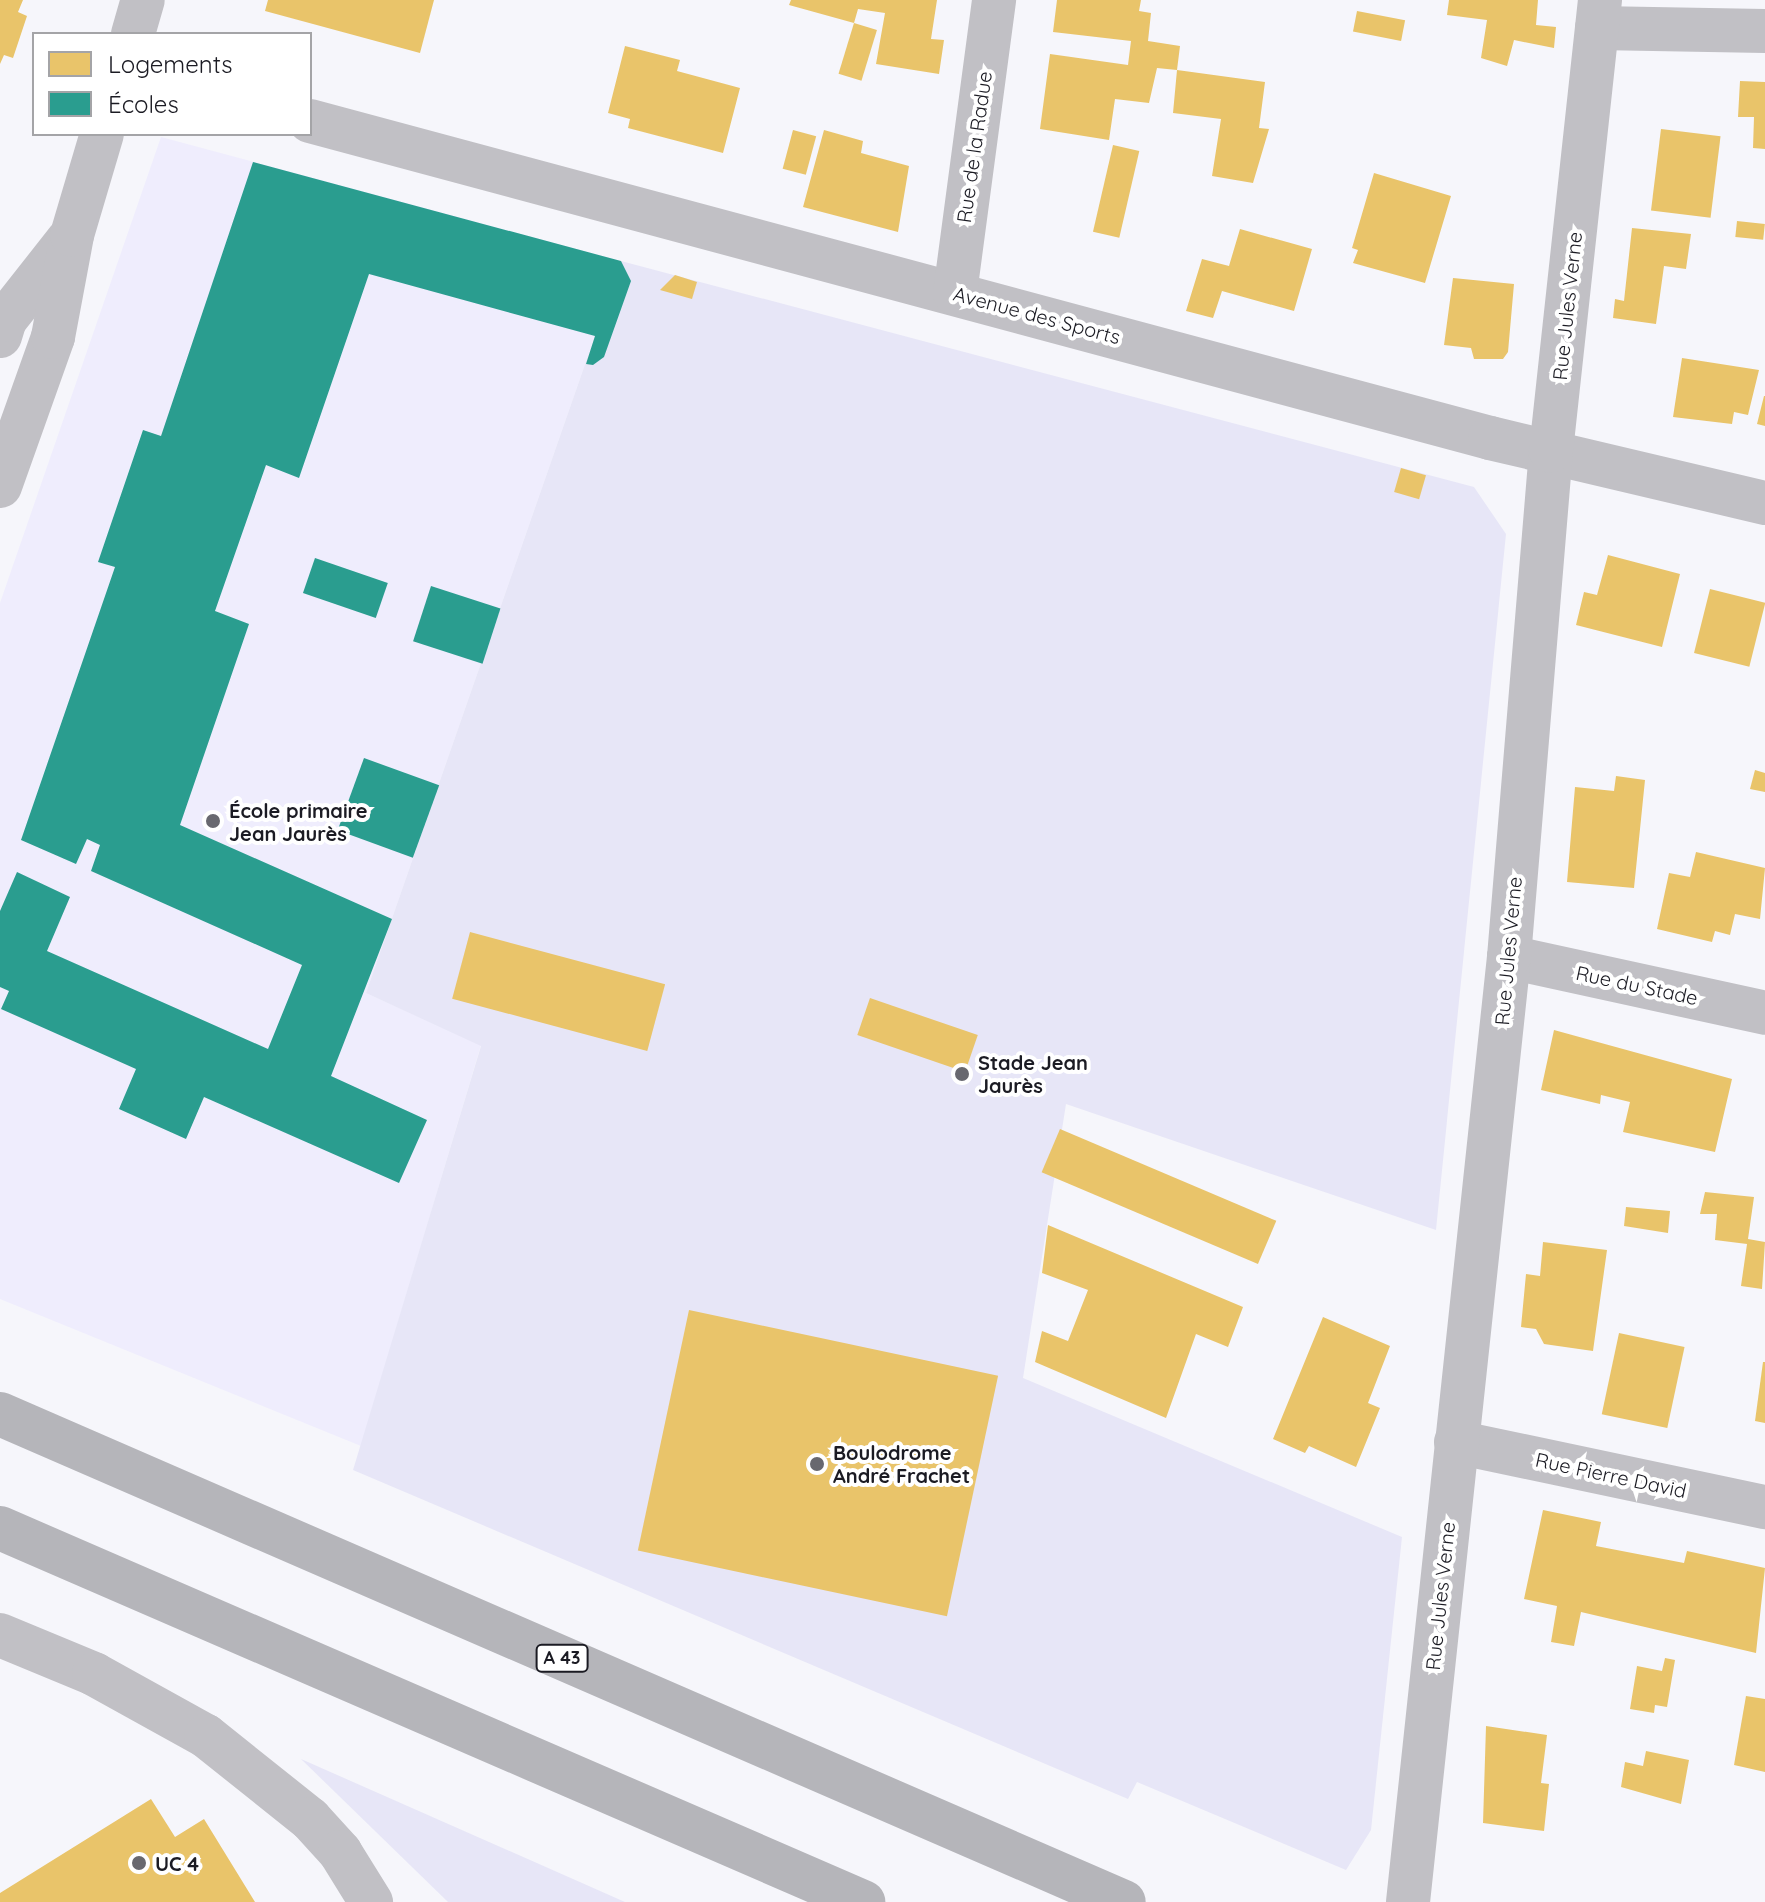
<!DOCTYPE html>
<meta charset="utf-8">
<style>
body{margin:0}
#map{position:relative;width:1765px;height:1902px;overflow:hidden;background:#f6f6fb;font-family:Quicksand,sans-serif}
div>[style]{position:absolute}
.built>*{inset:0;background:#efedfd}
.green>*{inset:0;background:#e7e6f7}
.homes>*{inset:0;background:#e9c46a;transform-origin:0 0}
.schools>*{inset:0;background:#2a9d8f;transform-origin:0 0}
.minor>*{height:44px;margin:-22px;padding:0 22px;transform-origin:22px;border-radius:22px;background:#c1c0c5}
.motorway>*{height:44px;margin:-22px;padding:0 22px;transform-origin:22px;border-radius:22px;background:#b5b5ba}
.dots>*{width:22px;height:22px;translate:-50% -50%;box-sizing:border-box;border:4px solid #fff;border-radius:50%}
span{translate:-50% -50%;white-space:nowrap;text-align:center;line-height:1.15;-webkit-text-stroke:8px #fff;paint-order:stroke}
.shield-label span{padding:2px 6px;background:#fff;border:2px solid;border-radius:6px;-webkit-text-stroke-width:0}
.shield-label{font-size:18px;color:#1b1b23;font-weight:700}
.street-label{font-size:20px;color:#1b1b23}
.poi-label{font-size:20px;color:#1b1b23;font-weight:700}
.left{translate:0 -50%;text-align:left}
.legend{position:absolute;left:32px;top:32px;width:280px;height:104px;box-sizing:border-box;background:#fff;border:2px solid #a4a4a7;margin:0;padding:10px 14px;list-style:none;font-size:24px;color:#1b1b23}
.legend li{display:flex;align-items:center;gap:16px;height:40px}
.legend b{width:40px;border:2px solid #a4a4a7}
</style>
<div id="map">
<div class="built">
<div style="clip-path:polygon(161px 137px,621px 261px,366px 993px,481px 1045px,361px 1446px,0 1299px,0 603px)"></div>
</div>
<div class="green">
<div style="clip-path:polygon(621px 261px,1474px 487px,1506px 534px,1436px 1230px,1066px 1104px,1023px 1378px,1402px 1537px,1371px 1830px,1346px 1870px,1137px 1782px,1128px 1799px,353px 1470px,481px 1046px,366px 993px)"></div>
<div style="clip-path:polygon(301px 1759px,625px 1902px,448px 1902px)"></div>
</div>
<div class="homes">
<div style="clip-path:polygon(0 0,23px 0,18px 12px,27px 16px,13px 58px,4px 55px,0 64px)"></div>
<div style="clip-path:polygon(268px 0,434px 0,420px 53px,265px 11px)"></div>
<div style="clip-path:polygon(791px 0,937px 0,931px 39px,944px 40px,939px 74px,876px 64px,885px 13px,858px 9px,854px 23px,789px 5px)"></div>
<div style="clip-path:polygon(1057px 0,1141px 0,1139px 11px,1151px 13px,1148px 41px,1180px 46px,1177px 70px,1157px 68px,1149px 103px,1115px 99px,1109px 140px,1040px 129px,1050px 54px,1128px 65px,1131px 41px,1053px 32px)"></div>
<div style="clip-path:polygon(1449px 0,1538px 0,1536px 25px,1556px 27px,1554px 48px,1514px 40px,1507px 66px,1481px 58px,1487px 20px,1447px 15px)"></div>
<div style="left:1357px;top:11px;width:49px;height:21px;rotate:11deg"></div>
<div style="left:854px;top:23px;width:24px;height:53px;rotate:17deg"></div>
<div style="clip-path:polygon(625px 46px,680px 60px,677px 71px,740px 88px,723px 153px,628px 128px,630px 119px,608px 113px)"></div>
<div style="clip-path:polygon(1177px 70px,1265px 82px,1259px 128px,1269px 129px,1253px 183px,1212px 176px,1221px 119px,1173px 113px)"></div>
<div style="clip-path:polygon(1740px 81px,1765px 82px,1765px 149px,1753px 148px,1754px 117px,1738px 117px)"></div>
<div style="left:1661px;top:129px;width:60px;height:82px;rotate:7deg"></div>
<div style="left:793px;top:130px;width:24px;height:40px;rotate:15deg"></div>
<div style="clip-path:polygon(824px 130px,863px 141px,861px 153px,909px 166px,898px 232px,803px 207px)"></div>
<div style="left:1113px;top:145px;width:27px;height:89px;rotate:13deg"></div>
<div style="clip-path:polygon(1374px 173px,1451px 196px,1425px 283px,1353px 263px,1358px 250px,1352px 248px)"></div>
<div style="left:1737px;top:221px;width:28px;height:16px;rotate:6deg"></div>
<div style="clip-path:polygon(1632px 228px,1691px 234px,1686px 269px,1664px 266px,1656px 324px,1613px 318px,1615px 299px,1624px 301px)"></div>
<div style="clip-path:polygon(1240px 229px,1312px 249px,1294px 311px,1222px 291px,1213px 318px,1186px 311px,1202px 259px,1229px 266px)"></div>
<div style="clip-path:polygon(675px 275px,697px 282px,692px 299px,660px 290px)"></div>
<div style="clip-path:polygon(1453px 278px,1514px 284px,1508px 352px,1503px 359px,1474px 359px,1471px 348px,1444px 345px)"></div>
<div style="clip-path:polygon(1682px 358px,1759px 370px,1748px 415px,1734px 412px,1732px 424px,1673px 417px)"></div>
<div style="clip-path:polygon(1764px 396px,1765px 396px,1765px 426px,1757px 424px)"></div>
<div style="left:1401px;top:468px;width:26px;height:25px;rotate:16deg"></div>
<div style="clip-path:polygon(1608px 555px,1680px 574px,1662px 647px,1576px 625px,1584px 592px,1597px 595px)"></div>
<div style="left:1710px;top:589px;width:57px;height:66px;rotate:14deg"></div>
<div style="clip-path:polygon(1755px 770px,1765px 773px,1765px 792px,1750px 789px)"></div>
<div style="clip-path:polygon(1616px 776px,1645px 780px,1634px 888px,1567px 882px,1575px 787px,1614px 791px)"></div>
<div style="clip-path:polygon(1696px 852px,1765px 868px,1760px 919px,1735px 914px,1730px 935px,1715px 931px,1712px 942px,1657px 929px,1669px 873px,1690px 877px)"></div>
<div style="left:470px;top:932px;width:202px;height:69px;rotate:15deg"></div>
<div style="left:870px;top:998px;width:114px;height:39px;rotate:19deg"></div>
<div style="clip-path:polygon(1554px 1030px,1732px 1079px,1715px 1152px,1623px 1132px,1630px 1102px,1601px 1095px,1600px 1104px,1541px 1090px)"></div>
<div style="left:1060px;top:1129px;width:235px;height:47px;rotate:23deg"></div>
<div style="clip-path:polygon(1705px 1192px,1754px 1197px,1748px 1239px,1765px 1242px,1762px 1289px,1741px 1286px,1747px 1244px,1715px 1240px,1717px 1214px,1700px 1214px)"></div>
<div style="clip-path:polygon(1626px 1207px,1670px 1211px,1668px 1233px,1624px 1226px)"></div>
<div style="clip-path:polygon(1048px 1225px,1243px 1307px,1228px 1347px,1196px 1334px,1166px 1418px,1035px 1362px,1042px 1331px,1068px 1341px,1088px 1290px,1042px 1273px)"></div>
<div style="clip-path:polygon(1543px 1242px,1607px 1250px,1593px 1351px,1544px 1344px,1536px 1329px,1521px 1327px,1526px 1274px,1540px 1276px)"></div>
<div style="left:689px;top:1310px;width:316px;height:246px;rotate:12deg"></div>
<div style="clip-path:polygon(1323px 1317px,1390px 1346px,1368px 1403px,1380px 1408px,1356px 1467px,1309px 1446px,1305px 1453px,1273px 1439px)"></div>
<div style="left:1619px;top:1333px;width:67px;height:83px;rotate:12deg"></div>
<div style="clip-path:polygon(1763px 1362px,1765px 1362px,1765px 1423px,1755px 1421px)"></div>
<div style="clip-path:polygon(1543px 1510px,1601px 1522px,1596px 1546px,1684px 1563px,1687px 1551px,1765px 1568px,1756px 1653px,1581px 1612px,1574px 1646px,1551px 1642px,1557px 1606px,1524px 1599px)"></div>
<div style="clip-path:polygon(1665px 1658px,1675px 1660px,1667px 1707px,1655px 1705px,1654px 1713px,1630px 1709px,1637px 1666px,1662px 1671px)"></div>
<div style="clip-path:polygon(1746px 1696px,1765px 1699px,1765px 1772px,1734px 1765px)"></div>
<div style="clip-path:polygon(1486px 1726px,1547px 1735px,1541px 1783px,1549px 1784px,1544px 1831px,1483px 1823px)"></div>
<div style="clip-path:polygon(1646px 1751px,1689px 1760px,1681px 1804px,1621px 1787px,1625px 1762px,1643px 1766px)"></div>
<div style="clip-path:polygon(151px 1799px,175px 1837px,204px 1819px,255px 1902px,0 1902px,0 1893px)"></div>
</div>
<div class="schools">
<div style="clip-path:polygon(253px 162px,621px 261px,631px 281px,604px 357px,593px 365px,586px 364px,595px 336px,369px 274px,299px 478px,266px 465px,215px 611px,249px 624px,180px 825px,392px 919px,331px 1076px,427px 1120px,399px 1183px,204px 1097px,186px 1139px,119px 1109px,136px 1069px,1px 1009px,9px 991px,0 987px,0 911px,17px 872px,70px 897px,47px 951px,268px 1049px,302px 965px,91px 871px,100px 845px,87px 839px,76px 864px,21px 840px,115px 567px,98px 562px,143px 430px,161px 436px)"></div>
<div style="left:315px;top:558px;width:77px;height:37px;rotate:19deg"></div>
<div style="left:431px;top:586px;width:73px;height:58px;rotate:18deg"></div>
<div style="left:364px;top:758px;width:80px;height:77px;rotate:20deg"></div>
</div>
<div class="minor">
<div style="left:1597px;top:28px;width:168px;rotate:1deg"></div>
<div style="left:133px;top:34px;width:35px;rotate:-74deg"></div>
<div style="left:310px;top:121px;width:1222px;rotate:15.04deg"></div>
<div style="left:1490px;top:438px;width:283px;rotate:13.3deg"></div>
<div style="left:955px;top:293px;width:296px;rotate:-82.4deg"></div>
<div style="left:0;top:336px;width:17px;rotate:-73deg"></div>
<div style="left:5px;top:320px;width:102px;rotate:-51.8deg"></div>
<div style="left:0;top:486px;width:158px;rotate:-70.4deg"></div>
<div style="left:53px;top:337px;width:104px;rotate:-79.4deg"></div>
<div style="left:72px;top:235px;width:105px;rotate:-73.5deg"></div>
<div style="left:1509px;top:957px;width:262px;rotate:12.3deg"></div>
<div style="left:1456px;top:1442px;width:316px;rotate:11.9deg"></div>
<div style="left:0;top:1635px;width:102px;rotate:22.5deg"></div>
<div style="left:94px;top:1674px;width:128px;rotate:29deg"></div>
<div style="left:206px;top:1736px;width:133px;rotate:38.6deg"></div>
<div style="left:310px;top:1819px;width:45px;rotate:47.7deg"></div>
<div style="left:340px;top:1852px;width:59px;rotate:58.2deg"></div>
<div style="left:1408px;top:1902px;width:950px;rotate:-83.9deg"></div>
<div style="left:1509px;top:957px;width:508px;rotate:-85.26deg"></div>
<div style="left:1551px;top:451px;width:454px;rotate:-83.8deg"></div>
</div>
<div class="motorway">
<div style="left:0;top:1414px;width:1225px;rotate:23.47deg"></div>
<div style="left:0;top:1528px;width:941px;rotate:23.43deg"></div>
</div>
<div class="dots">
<div style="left:213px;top:821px;background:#68686f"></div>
<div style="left:962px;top:1074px;background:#68686f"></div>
<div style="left:817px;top:1464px;background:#68686f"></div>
<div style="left:139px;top:1863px;background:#68686f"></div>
</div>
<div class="shield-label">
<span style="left:562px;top:1658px">A 43</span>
</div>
<div class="street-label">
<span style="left:974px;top:147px;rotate:-82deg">Rue de la Radue</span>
<span style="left:1567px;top:306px;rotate:-84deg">Rue Jules Verne</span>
<span style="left:1037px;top:315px;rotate:15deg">Avenue des Sports</span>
<span style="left:1508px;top:951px;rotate:-85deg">Rue Jules Verne</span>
<span style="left:1637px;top:985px;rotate:12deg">Rue du Stade</span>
<span style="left:1611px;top:1475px;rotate:12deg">Rue Pierre David</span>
<span style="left:1440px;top:1596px;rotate:-84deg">Rue Jules Verne</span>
</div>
<div class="poi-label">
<span class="left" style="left:229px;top:822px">École primaire<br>Jean Jaurès</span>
<span class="left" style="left:978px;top:1074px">Stade Jean<br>Jaurès</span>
<span class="left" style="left:833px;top:1464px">Boulodrome<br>André Frachet</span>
<span class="left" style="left:155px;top:1863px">UC 4</span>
</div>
<ul class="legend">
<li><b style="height:22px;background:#e9c46a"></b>Logements</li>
<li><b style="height:22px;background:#2a9d8f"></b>Écoles</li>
</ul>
</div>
